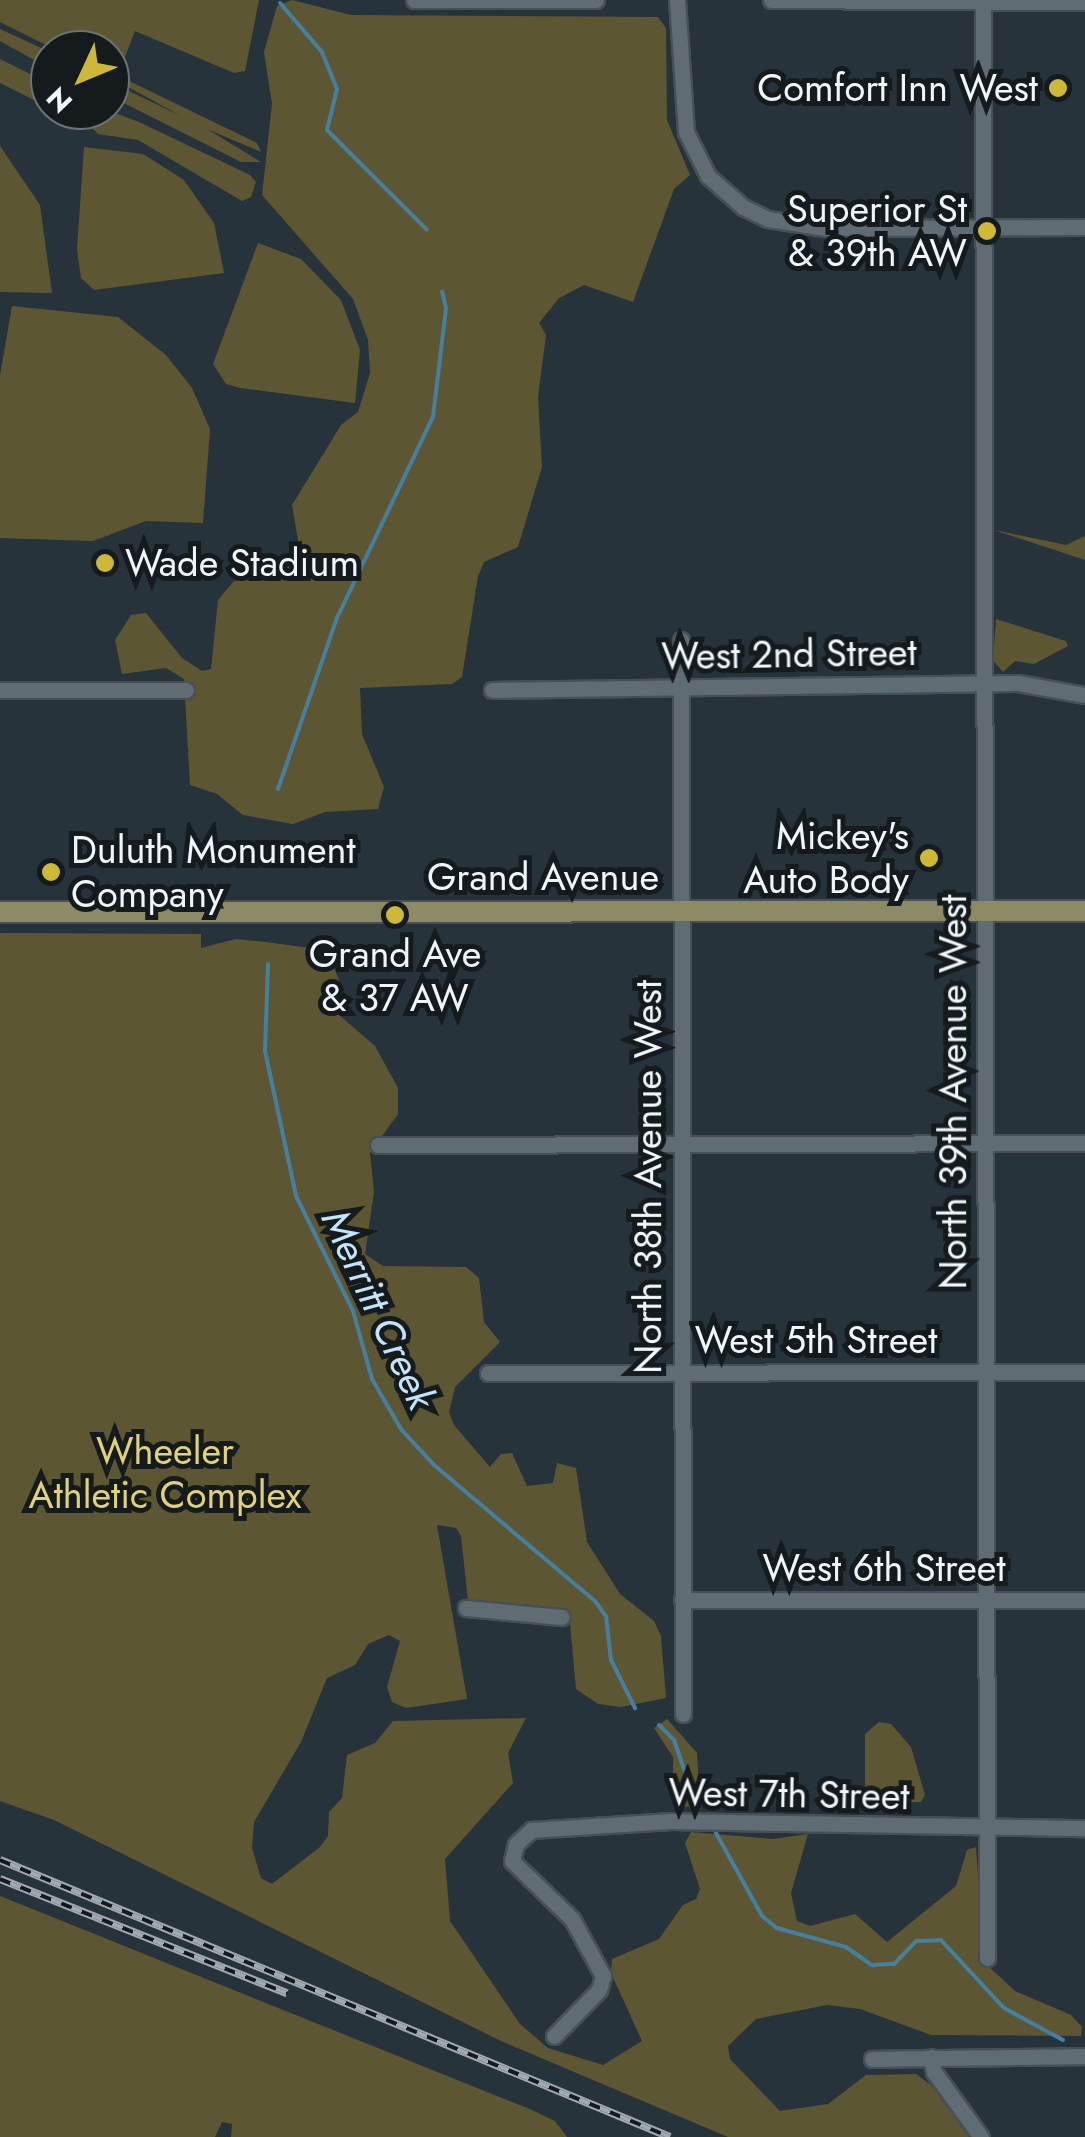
<!DOCTYPE html>
<style>
body{margin:0}
#map{position:relative;width:1085px;height:2137px;overflow:hidden;background:#27333a;font-family:Jost,sans-serif}
div>[style]{position:absolute}
.green>*{inset:0;background:#5d5632}
.stream>*{height:4px;margin:-2px;padding:0 2px;transform-origin:2px;border-radius:2px;background:#4580a3}
.roads{filter:drop-shadow(2px 0 #465055) drop-shadow(-2px 0 #465055) drop-shadow(0 2px #465055) drop-shadow(0 -2px #465055)}
.minor>*{height:15px;margin:-7.5px;padding:0 7.5px;transform-origin:7.5px;border-radius:7.5px;background:#5f6c74}
.major>*{height:20px;margin:-10px;padding:0 10px;transform-origin:10px;border-radius:10px;background:#8d8b65}
.rail>*{height:8px;margin-top:-4px;transform-origin:0;background:repeating-linear-gradient(90deg,#151a1d 0 11px,#a1aab0 0 22px);box-sizing:border-box;border-block:2px solid #a1aab0}
.dots>*{width:28px;height:28px;translate:-50% -50%;box-sizing:border-box;border:5px solid #151a1d;border-radius:50%}
span{translate:-50% -50%;white-space:nowrap;text-align:center;line-height:1.15;-webkit-text-stroke:10px #151a1d;paint-order:stroke}
.poi-label{font-size:38px;color:#eff6fb}
.right{translate:-100% -50%;text-align:right}
.left{translate:0 -50%;text-align:left}
.street-label{font-size:38px;color:#eff6fb}
.park-label{font-size:38px;color:#e1d178}
.water-label{font-size:40px;color:#c4e5f9;font-style:italic}
.north{position:absolute;left:30px;top:30px;width:100px;height:100px;box-sizing:border-box;background:#151a1d;border:2px solid #6c7276;border-radius:50%;rotate:226deg;font-size:28px;font-weight:700;line-height:40px;text-align:center;color:#eff6fb}
.north::after{content:'';display:block;margin:auto;width:35px;height:45px;background:#ceb837;clip-path:polygon(50% 0,100% 100%,50% 72%,0 100%)}
</style>
<div id="map">
<div class="green">
<div style="clip-path:polygon(0 0,259px 0,245px 71px,234px 73px,135px 31px,120px 70px,123px 78px,257px 143px,261px 152px,207px 129px,261px 162px,241px 162px,110px 96px,110px 82px,181px 116px,110px 77px,110px 50px,56px 50px,0 22px)"></div>
<div style="clip-path:polygon(292px 0,351px 15px,658px 17px,666px 28px,667px 120px,690px 175px,674px 189px,633px 302px,584px 285px,559px 298px,539px 323px,546px 335px,538px 397px,542px 467px,518px 547px,484px 562px,478px 576px,462px 677px,452px 684px,360px 688px,362px 734px,384px 787px,378px 809px,325px 812px,293px 824px,243px 815px,217px 794px,190px 785px,184px 679px,166px 668px,122px 674px,115px 640px,131px 615px,146px 613px,182px 658px,202px 671px,211px 669px,218px 600px,234px 581px,267px 579px,293px 563px,299px 546px,292px 505px,341px 425px,358px 412px,370px 373px,368px 340px,353px 299px,262px 195px,272px 104px,264px 52px,277px 6px)"></div>
<div style="clip-path:polygon(0 29px,50px 52px,50px 69px,0 41px)"></div>
<div style="clip-path:polygon(0 59px,50px 84px,50px 108px,0 83px)"></div>
<div style="clip-path:polygon(53px 110px,107px 110px,139px 122px,250px 175px,256px 182px,251px 197px,242px 201px,138px 140px,98px 134px,77px 113px)"></div>
<div style="clip-path:polygon(0 146px,40px 205px,52px 293px,0 292px)"></div>
<div style="clip-path:polygon(84px 147px,143px 154px,184px 180px,214px 223px,224px 273px,94px 290px,81px 278px,77px 249px)"></div>
<div style="clip-path:polygon(258px 243px,301px 259px,341px 300px,360px 350px,355px 403px,240px 388px,226px 384px,213px 364px)"></div>
<div style="clip-path:polygon(12px 306px,118px 317px,166px 355px,192px 388px,210px 429px,203px 523px,146px 521px,93px 541px,0 538px,0 375px)"></div>
<div style="clip-path:polygon(994px 530px,1066px 545px,1085px 536px,1085px 560px)"></div>
<div style="clip-path:polygon(996px 619px,1066px 641px,1068px 646px,1034px 664px,1015px 661px,1003px 672px,993px 660px)"></div>
<div style="clip-path:polygon(0 933px,201px 934px,201px 948px,236px 939px,266px 942px,309px 948px,332px 963px,341px 985px,339px 1015px,375px 1046px,398px 1088px,398px 1114px,370px 1153px,374px 1192px,365px 1254px,383px 1266px,466px 1267px,479px 1278px,484px 1322px,500px 1342px,455px 1387px,449px 1412px,454px 1425px,490px 1467px,501px 1454px,512px 1453px,527px 1486px,553px 1483px,557px 1463px,576px 1468px,587px 1542px,620px 1594px,654px 1621px,661px 1636px,666px 1698px,621px 1707px,598px 1704px,576px 1689px,570px 1623px,561px 1615px,468px 1601px,461px 1536px,456px 1528px,437px 1525px,467px 1699px,406px 1708px,392px 1702px,387px 1687px,400px 1641px,389px 1635px,368px 1644px,355px 1665px,327px 1678px,301px 1742px,254px 1822px,252px 1848px,261px 1878px,272px 1884px,320px 1847px,328px 1836px,329px 1812px,342px 1798px,347px 1755px,375px 1743px,393px 1721px,526px 1718px,508px 1753px,513px 1783px,445px 1859px,450px 1921px,520px 2024px,548px 2048px,603px 2065px,642px 2041px,611px 1973px,612px 1959px,659px 1939px,683px 1905px,696px 1899px,700px 1889px,685px 1843px,691px 1832px,772px 1839px,808px 1834px,791px 1893px,797px 1921px,810px 1926px,855px 1914px,887px 1942px,956px 1886px,967px 1850px,976px 1847px,984px 1962px,1015px 1991px,1071px 2015px,1082px 2027px,1081px 2036px,931px 2035px,860px 2009px,827px 2005px,756px 2019px,728px 2046px,730px 2059px,780px 2111px,828px 2104px,866px 2075px,916px 2074px,939px 2091px,974px 2137px,728px 2137px,501px 2041px,54px 1820px,0 1801px)"></div>
<div style="clip-path:polygon(667px 1719px,697px 1753px,700px 1809px,673px 1804px,673px 1757px,654px 1728px)"></div>
<div style="clip-path:polygon(879px 1722px,891px 1724px,911px 1747px,925px 1795px,921px 1802px,865px 1803px,865px 1734px)"></div>
<div style="clip-path:polygon(0 1896px,532px 2110px,555px 2121px,567px 2137px,231px 2137px,232px 2124px,222px 2122px,215px 2137px,0 2137px)"></div>
</div>
<div class="stream">
<div style="left:280px;top:3px;width:65px;rotate:49.4deg"></div>
<div style="left:322px;top:52px;width:40px;rotate:68deg"></div>
<div style="left:337px;top:89px;width:42px;rotate:103.7deg"></div>
<div style="left:327px;top:130px;width:141px;rotate:45deg"></div>
<div style="left:278px;top:789px;width:181px;rotate:-71deg"></div>
<div style="left:337px;top:618px;width:223px;rotate:-64.5deg"></div>
<div style="left:433px;top:417px;width:110px;rotate:-83.2deg"></div>
<div style="left:446px;top:308px;width:17px;rotate:-103deg"></div>
<div style="left:268px;top:964px;width:87px;rotate:92deg"></div>
<div style="left:265px;top:1051px;width:148px;rotate:77.9deg"></div>
<div style="left:296px;top:1196px;width:128px;rotate:63.6deg"></div>
<div style="left:353px;top:1311px;width:71px;rotate:74.4deg"></div>
<div style="left:372px;top:1379px;width:58px;rotate:59.9deg"></div>
<div style="left:401px;top:1429px;width:49px;rotate:47.5deg"></div>
<div style="left:434px;top:1465px;width:211px;rotate:40.2deg"></div>
<div style="left:595px;top:1601px;width:19px;rotate:54deg"></div>
<div style="left:606px;top:1616px;width:44px;rotate:83.5deg"></div>
<div style="left:611px;top:1660px;width:54px;rotate:63.4deg"></div>
<div style="left:659px;top:1725px;width:21px;rotate:45deg"></div>
<div style="left:674px;top:1740px;width:71px;rotate:71.1deg"></div>
<div style="left:716px;top:1833px;width:95px;rotate:61deg"></div>
<div style="left:762px;top:1916px;width:19px;rotate:39deg"></div>
<div style="left:777px;top:1928px;width:72px;rotate:15.4deg"></div>
<div style="left:846px;top:1947px;width:32px;rotate:35deg"></div>
<div style="left:872px;top:1965px;width:22px;rotate:-3deg"></div>
<div style="left:894px;top:1964px;width:32px;rotate:-46deg"></div>
<div style="left:916px;top:1941px;width:25px;rotate:-2deg"></div>
<div style="left:941px;top:1940px;width:93px;rotate:47.2deg"></div>
<div style="left:1004px;top:2008px;width:67px;rotate:28.5deg"></div>
</div>
<div class="roads">
<div class="minor">
<div style="left:414px;top:0;width:182px"></div>
<div style="left:677px;top:0;width:132px;rotate:86.1deg"></div>
<div style="left:686px;top:132px;width:49px;rotate:63.4deg"></div>
<div style="left:708px;top:176px;width:47px;rotate:41.5deg"></div>
<div style="left:743px;top:207px;width:28px;rotate:26deg"></div>
<div style="left:768px;top:219px;width:58px;rotate:9deg"></div>
<div style="left:825px;top:228px;width:260px;rotate:-0.2deg"></div>
<div style="left:771px;top:0;width:314px;rotate:0.4deg"></div>
<div style="left:983px;top:3px;width:1955px;rotate:89.88deg"></div>
<div style="left:681px;top:640px;width:1074px;rotate:89.89deg"></div>
<div style="left:0;top:690px;width:186px"></div>
<div style="left:492px;top:690px;width:526px;rotate:-0.76deg"></div>
<div style="left:1018px;top:683px;width:68px;rotate:10.2deg"></div>
<div style="left:378px;top:1145px;width:707px;rotate:-0.16deg"></div>
<div style="left:488px;top:1373px;width:597px;rotate:-0.1deg"></div>
<div style="left:682px;top:1600px;width:403px"></div>
<div style="left:466px;top:1608px;width:96px;rotate:5.4deg"></div>
<div style="left:554px;top:2036px;width:64px;rotate:-45.6deg"></div>
<div style="left:599px;top:1990px;width:15px;rotate:-74deg"></div>
<div style="left:603px;top:1976px;width:65px;rotate:-118.5deg"></div>
<div style="left:572px;top:1919px;width:83px;rotate:-136deg"></div>
<div style="left:512px;top:1861px;width:17px;rotate:-77deg"></div>
<div style="left:516px;top:1844px;width:21px;rotate:-43deg"></div>
<div style="left:531px;top:1830px;width:140px;rotate:-3.7deg"></div>
<div style="left:671px;top:1821px;width:414px;rotate:1deg"></div>
<div style="left:931px;top:2057px;width:15px;rotate:79deg"></div>
<div style="left:934px;top:2072px;width:80px;rotate:54.1deg"></div>
<div style="left:872px;top:2059px;width:213px;rotate:-0.8deg"></div>
</div>
<div class="major">
<div style="left:0;top:912px;width:1085px;rotate:-0.05deg"></div>
</div>
</div>
<div class="rail">
<div style="left:0;top:1860px;width:725px;rotate:22.46deg"></div>
<div style="left:0;top:1879px;width:309px;rotate:21.7deg"></div>
</div>
<div class="dots">
<div style="left:1058px;top:88px;background:#ceb837"></div>
<div style="left:987px;top:231px;background:#ceb837"></div>
<div style="left:105px;top:563px;background:#ceb837"></div>
<div style="left:929px;top:858px;background:#ceb837"></div>
<div style="left:51px;top:872px;background:#ceb837"></div>
<div style="left:395px;top:915px;background:#ceb837"></div>
</div>
<div class="poi-label">
<span class="right" style="left:1038px;top:88px">Comfort Inn West</span>
<span class="right" style="left:967px;top:231px">Superior St<br>&amp; 39th AW</span>
<span class="left" style="left:125px;top:563px">Wade Stadium</span>
<span class="right" style="left:909px;top:858px">Mickey's<br>Auto Body</span>
<span class="left" style="left:71px;top:872px">Duluth Monument<br>Company</span>
<span style="left:395px;top:976px">Grand Ave<br>&amp; 37 AW</span>
</div>
<div class="street-label">
<span style="left:789px;top:654px;rotate:-1deg">West 2nd Street</span>
<span style="left:543px;top:877px">Grand Avenue</span>
<span style="left:953px;top:1092px;rotate:-90deg">North 39th Avenue West</span>
<span style="left:648px;top:1177px;rotate:-90deg">North 38th Avenue West</span>
<span style="left:816px;top:1340px">West 5th Street</span>
<span style="left:884px;top:1568px">West 6th Street</span>
<span style="left:789px;top:1794px;rotate:1deg">West 7th Street</span>
</div>
<div class="park-label">
<span style="left:165px;top:1473px">Wheeler<br>Athletic Complex</span>
</div>
<div class="water-label">
<span style="left:379px;top:1309px;rotate:65deg">Merritt Creek</span>
</div>
<div class="north">N</div>
</div>
